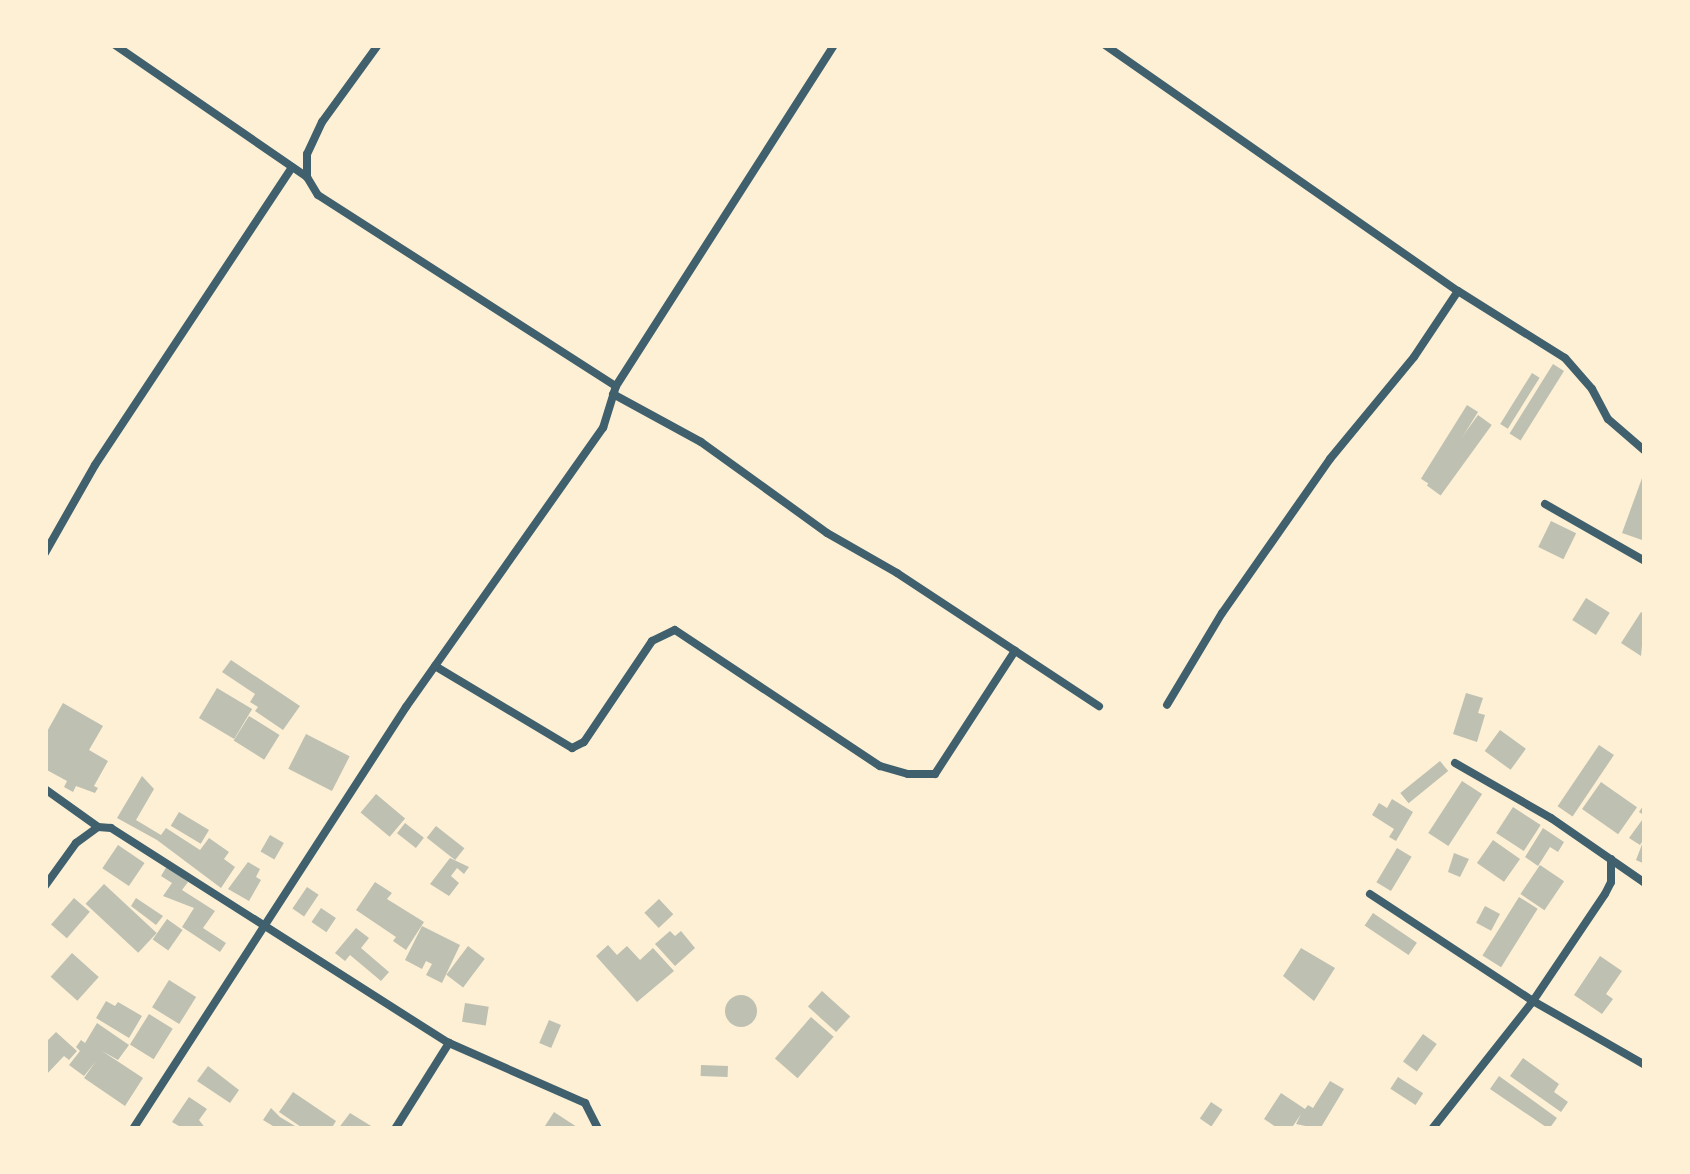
<!DOCTYPE html>
<style>
body{margin:0}
#map{position:relative;width:1690px;height:1174px;overflow:hidden;background:#fdf0d5;font-family:"Roboto Condensed",sans-serif}
div>[style]{position:absolute}
.building>*{inset:0;background:#bec0b2;transform-origin:0 0}
.round{border-radius:50%}
.minor>*{height:8px;margin:-4px;padding:0 4px;transform-origin:4px;border-radius:4px;background:#3f606c}
span{translate:-50% -50%;white-space:nowrap;text-align:center;line-height:1.15;-webkit-text-stroke:8px #fdf0d5;paint-order:stroke}
.frame{position:absolute;inset:0;border:48px solid #fdf0d5;pointer-events:none}
</style>
<div id="map">
<div class="building">
<div style="left:1553px;top:364px;width:13px;height:82px;rotate:32deg"></div>
<div style="left:1532px;top:373px;width:9px;height:60px;rotate:32deg"></div>
<div style="left:1467px;top:405px;width:13px;height:87px;rotate:32deg"></div>
<div style="left:1478px;top:415px;width:17px;height:87px;rotate:36deg"></div>
<div style="clip-path:polygon(1645px 470px,1645px 541px,1622px 533px)"></div>
<div style="left:1551px;top:521px;width:28px;height:29px;rotate:26deg"></div>
<div style="left:1586px;top:598px;width:28px;height:26px;rotate:32deg"></div>
<div style="clip-path:polygon(1641px 612px,1645px 614px,1641px 656px,1621px 643px)"></div>
<div style="clip-path:polygon(231px 660px,300px 706px,283px 730px,255px 711px,258px 707px,250px 702px,255px 694px,222px 672px)"></div>
<div style="left:217px;top:688px;width:41px;height:35px;rotate:31deg"></div>
<div style="clip-path:polygon(1466px 693px,1483px 698px,1478px 713px,1485px 715px,1477px 742px,1453px 734px)"></div>
<div style="clip-path:polygon(63px 703px,103px 726px,89px 750px,108px 761px,94px 786px,98px 788px,95px 793px,76px 786px,73px 792px,64px 787px,67px 781px,45px 769px,45px 735px)"></div>
<div style="left:249px;top:716px;width:36px;height:29px;rotate:32deg"></div>
<div style="left:1500px;top:730px;width:32px;height:26px;rotate:36deg"></div>
<div style="left:306px;top:734px;width:49px;height:39px;rotate:27deg"></div>
<div style="left:1599px;top:745px;width:18px;height:74px;rotate:34deg"></div>
<div style="left:1440px;top:761px;width:13px;height:51px;rotate:51deg"></div>
<div style="clip-path:polygon(142px 776px,154px 789px,136px 820px,161px 835px,166px 828px,200px 850px,209px 838px,229px 852px,224px 859px,235px 867px,221px 888px,157px 840px,117px 818px)"></div>
<div style="left:1462px;top:781px;width:24px;height:62px;rotate:33deg"></div>
<div style="left:1601px;top:782px;width:44px;height:33px;rotate:35deg"></div>
<div style="left:376px;top:794px;width:38px;height:24px;rotate:40deg"></div>
<div style="clip-path:polygon(1392px 799px,1413px 812px,1396px 841px,1389px 837px,1394px 829px,1372px 815px,1379px 803px,1387px 808px)"></div>
<div style="clip-path:polygon(1645px 803px,1645px 864px,1636px 860px,1644px 839px,1640px 845px,1629px 838px,1645px 816px,1639px 812px)"></div>
<div style="left:1513px;top:807px;width:33px;height:31px;rotate:33deg"></div>
<div style="left:179px;top:812px;width:35px;height:16px;rotate:31deg"></div>
<div style="left:405px;top:823px;width:24px;height:13px;rotate:38deg"></div>
<div style="left:436px;top:826px;width:36px;height:15px;rotate:38deg"></div>
<div style="clip-path:polygon(1543px 828px,1564px 842px,1558px 852px,1550px 847px,1538px 866px,1525px 857px)"></div>
<div style="left:270px;top:835px;width:16px;height:19px;rotate:30deg"></div>
<div style="left:1493px;top:840px;width:33px;height:28px;rotate:35deg"></div>
<div style="left:118px;top:845px;width:32px;height:28px;rotate:34deg"></div>
<div style="left:1397px;top:848px;width:17px;height:40px;rotate:31deg"></div>
<div style="clip-path:polygon(1454px 853px,1469px 859px,1460px 877px,1448px 872px)"></div>
<div style="clip-path:polygon(450px 858px,469px 867px,464px 874px,457px 868px,451px 876px,459px 883px,449px 896px,430px 884px)"></div>
<div style="clip-path:polygon(248px 862px,260px 869px,256px 877px,261px 880px,249px 901px,228px 889px)"></div>
<div style="left:1540px;top:865px;width:29px;height:35px;rotate:34deg"></div>
<div style="clip-path:polygon(167px 866px,188px 882px,182px 890px,215px 911px,203px 928px,226px 943px,220px 952px,182px 927px,194px 908px,163px 896px,172px 883px,161px 876px)"></div>
<div style="clip-path:polygon(375px 882px,392px 893px,387px 899px,424px 922px,406px 950px,393px 941px,396px 937px,356px 910px)"></div>
<div style="left:104px;top:884px;width:72px;height:27px;rotate:43deg"></div>
<div style="left:307px;top:887px;width:14px;height:26px;rotate:34deg"></div>
<div style="left:1519px;top:897px;width:22px;height:69px;rotate:32deg"></div>
<div style="left:74px;top:898px;width:21px;height:35px;rotate:41deg"></div>
<div style="clip-path:polygon(136px 898px,163px 916px,156px 925px,131px 906px)"></div>
<div style="left:659px;top:899px;width:21px;height:20px;rotate:47deg"></div>
<div style="left:1485px;top:906px;width:17px;height:19px;rotate:28deg"></div>
<div style="left:321px;top:908px;width:18px;height:17px;rotate:34deg"></div>
<div style="left:1373px;top:913px;width:53px;height:15px;rotate:34deg"></div>
<div style="left:167px;top:919px;width:19px;height:25px;rotate:35deg"></div>
<div style="clip-path:polygon(422px 926px,460px 945px,442px 983px,426px 975px,432px 964px,426px 961px,422px 969px,405px 960px)"></div>
<div style="clip-path:polygon(356px 928px,369px 938px,361px 948px,389px 972px,381px 981px,350px 955px,345px 961px,335px 953px)"></div>
<div style="clip-path:polygon(670px 931px,675px 936px,681px 931px,695px 948px,675px 966px,655px 944px)"></div>
<div style="clip-path:polygon(608px 945px,617px 955px,627px 946px,640px 960px,653px 948px,674px 971px,637px 1002px,596px 956px)"></div>
<div style="left:468px;top:946px;width:21px;height:36px;rotate:37deg"></div>
<div style="clip-path:polygon(1301px 948px,1335px 968px,1314px 1001px,1283px 976px)"></div>
<div style="left:72px;top:953px;width:36px;height:32px;rotate:42deg"></div>
<div style="clip-path:polygon(1600px 956px,1622px 971px,1606px 994px,1613px 999px,1602px 1014px,1574px 995px)"></div>
<div style="left:169px;top:980px;width:32px;height:32px;rotate:32deg"></div>
<div style="left:822px;top:991px;width:38px;height:21px;rotate:42deg"></div>
<div class="round" style="left:725px;top:995px;width:32px;height:32px"></div>
<div style="clip-path:polygon(106px 1001px,115px 1006px,118px 1002px,142px 1016px,129px 1038px,96px 1018px)"></div>
<div style="left:465px;top:1003px;width:24px;height:19px;rotate:9deg"></div>
<div style="left:149px;top:1014px;width:28px;height:36px;rotate:32deg"></div>
<div style="left:811px;top:1017px;width:30px;height:55px;rotate:41deg"></div>
<div style="left:549px;top:1020px;width:13px;height:25px;rotate:23deg"></div>
<div style="clip-path:polygon(97px 1023px,129px 1045px,118px 1060px,102px 1051px,143px 1078px,125px 1106px,84px 1078px,96px 1061px,84px 1076px,69px 1065px,80px 1051px,76px 1047px,81px 1040px,85px 1043px)"></div>
<div style="clip-path:polygon(56px 1032px,77px 1051px,69px 1060px,64px 1056px,45px 1076px,45px 1043px)"></div>
<div style="left:1423px;top:1034px;width:17px;height:34px;rotate:36deg"></div>
<div style="clip-path:polygon(1523px 1058px,1559px 1084px,1554px 1092px,1568px 1102px,1561px 1112px,1510px 1076px)"></div>
<div style="left:701px;top:1065px;width:27px;height:11px;rotate:2deg"></div>
<div style="clip-path:polygon(208px 1066px,239px 1090px,230px 1103px,197px 1081px)"></div>
<div style="clip-path:polygon(1499px 1076px,1557px 1118px,1549px 1129px,1490px 1089px)"></div>
<div style="left:1398px;top:1077px;width:30px;height:14px;rotate:33deg"></div>
<div style="clip-path:polygon(1330px 1081px,1344px 1089px,1320px 1129px,1296px 1124px,1301px 1114px,1291px 1129px,1279px 1129px,1264px 1119px,1281px 1093px,1305px 1109px,1308px 1105px,1313px 1108px)"></div>
<div style="clip-path:polygon(293px 1092px,336px 1121px,331px 1129px,304px 1129px,279px 1112px)"></div>
<div style="clip-path:polygon(189px 1097px,207px 1109px,199px 1120px,206px 1129px,184px 1129px,172px 1122px)"></div>
<div style="left:1211px;top:1102px;width:14px;height:20px;rotate:34deg"></div>
<div style="clip-path:polygon(271px 1108px,280px 1117px,300px 1129px,278px 1129px,263px 1120px)"></div>
<div style="clip-path:polygon(554px 1112px,580px 1129px,543px 1129px)"></div>
<div style="clip-path:polygon(350px 1113px,376px 1129px,338px 1129px)"></div>
</div>
<div class="minor">
<div style="left:115px;top:45px;width:233px;rotate:34.5deg"></div>
<div style="left:378px;top:45px;width:95px;rotate:126deg"></div>
<div style="left:322px;top:122px;width:35px;rotate:115deg"></div>
<div style="left:307px;top:154px;width:23px;rotate:90deg"></div>
<div style="left:307px;top:177px;width:21px;rotate:59deg"></div>
<div style="left:318px;top:195px;width:354px;rotate:32.7deg"></div>
<div style="left:1105px;top:45px;width:430px;rotate:34.9deg"></div>
<div style="left:1458px;top:291px;width:79px;rotate:123.7deg"></div>
<div style="left:1414px;top:357px;width:132px;rotate:129.5deg"></div>
<div style="left:1330px;top:459px;width:188px;rotate:125deg"></div>
<div style="left:1222px;top:613px;width:107px;rotate:120.9deg"></div>
<div style="left:1458px;top:291px;width:126px;rotate:32.1deg"></div>
<div style="left:1565px;top:358px;width:41px;rotate:48.9deg"></div>
<div style="left:1592px;top:389px;width:34px;rotate:62deg"></div>
<div style="left:1608px;top:419px;width:49px;rotate:40.9deg"></div>
<div style="left:613px;top:394px;width:100px;rotate:28.6deg"></div>
<div style="left:701px;top:442px;width:155px;rotate:35.8deg"></div>
<div style="left:827px;top:533px;width:81px;rotate:29.7deg"></div>
<div style="left:897px;top:573px;width:242px;rotate:33.4deg"></div>
<div style="left:1545px;top:504px;width:115px;rotate:29.7deg"></div>
<div style="left:45px;top:553px;width:101px;rotate:-60.4deg"></div>
<div style="left:95px;top:465px;width:357px;rotate:-56.5deg"></div>
<div style="left:435px;top:666px;width:160px;rotate:30.9deg"></div>
<div style="left:572px;top:748px;width:13px;rotate:-27deg"></div>
<div style="left:584px;top:742px;width:122px;rotate:-56deg"></div>
<div style="left:652px;top:641px;width:25px;rotate:-26deg"></div>
<div style="left:675px;top:630px;width:246px;rotate:33.6deg"></div>
<div style="left:880px;top:766px;width:29px;rotate:16deg"></div>
<div style="left:908px;top:774px;width:27px"></div>
<div style="left:935px;top:774px;width:147px;rotate:-57deg"></div>
<div style="left:1455px;top:763px;width:111px;rotate:29.8deg"></div>
<div style="left:1551px;top:818px;width:114px;rotate:34.7deg"></div>
<div style="left:45px;top:789px;width:65px;rotate:35.6deg"></div>
<div style="left:45px;top:886px;width:53px;rotate:-54.2deg"></div>
<div style="left:76px;top:843px;width:27px;rotate:-36deg"></div>
<div style="left:98px;top:827px;width:13px;rotate:4deg"></div>
<div style="left:111px;top:828px;width:401px;rotate:32.5deg"></div>
<div style="left:449px;top:1043px;width:149px;rotate:23.8deg"></div>
<div style="left:585px;top:1103px;width:29px;rotate:63deg"></div>
<div style="left:1370px;top:894px;width:195px;rotate:33.3deg"></div>
<div style="left:1533px;top:1001px;width:129px;rotate:29.7deg"></div>
<div style="left:133px;top:1129px;width:503px;rotate:-57.1deg"></div>
<div style="left:406px;top:707px;width:342px;rotate:-54.8deg"></div>
<div style="left:603px;top:428px;width:44px;rotate:-72.8deg"></div>
<div style="left:616px;top:386px;width:405px;rotate:-57.4deg"></div>
<div style="left:395px;top:1129px;width:102px;rotate:-57.9deg"></div>
<div style="left:1432px;top:1129px;width:163px;rotate:-51.7deg"></div>
<div style="left:1533px;top:1001px;width:129px;rotate:-56.1deg"></div>
<div style="left:1605px;top:894px;width:13px;rotate:-63deg"></div>
<div style="left:1611px;top:882px;width:23px;rotate:-90deg"></div>
</div>
<div class="frame"></div>
</div>
